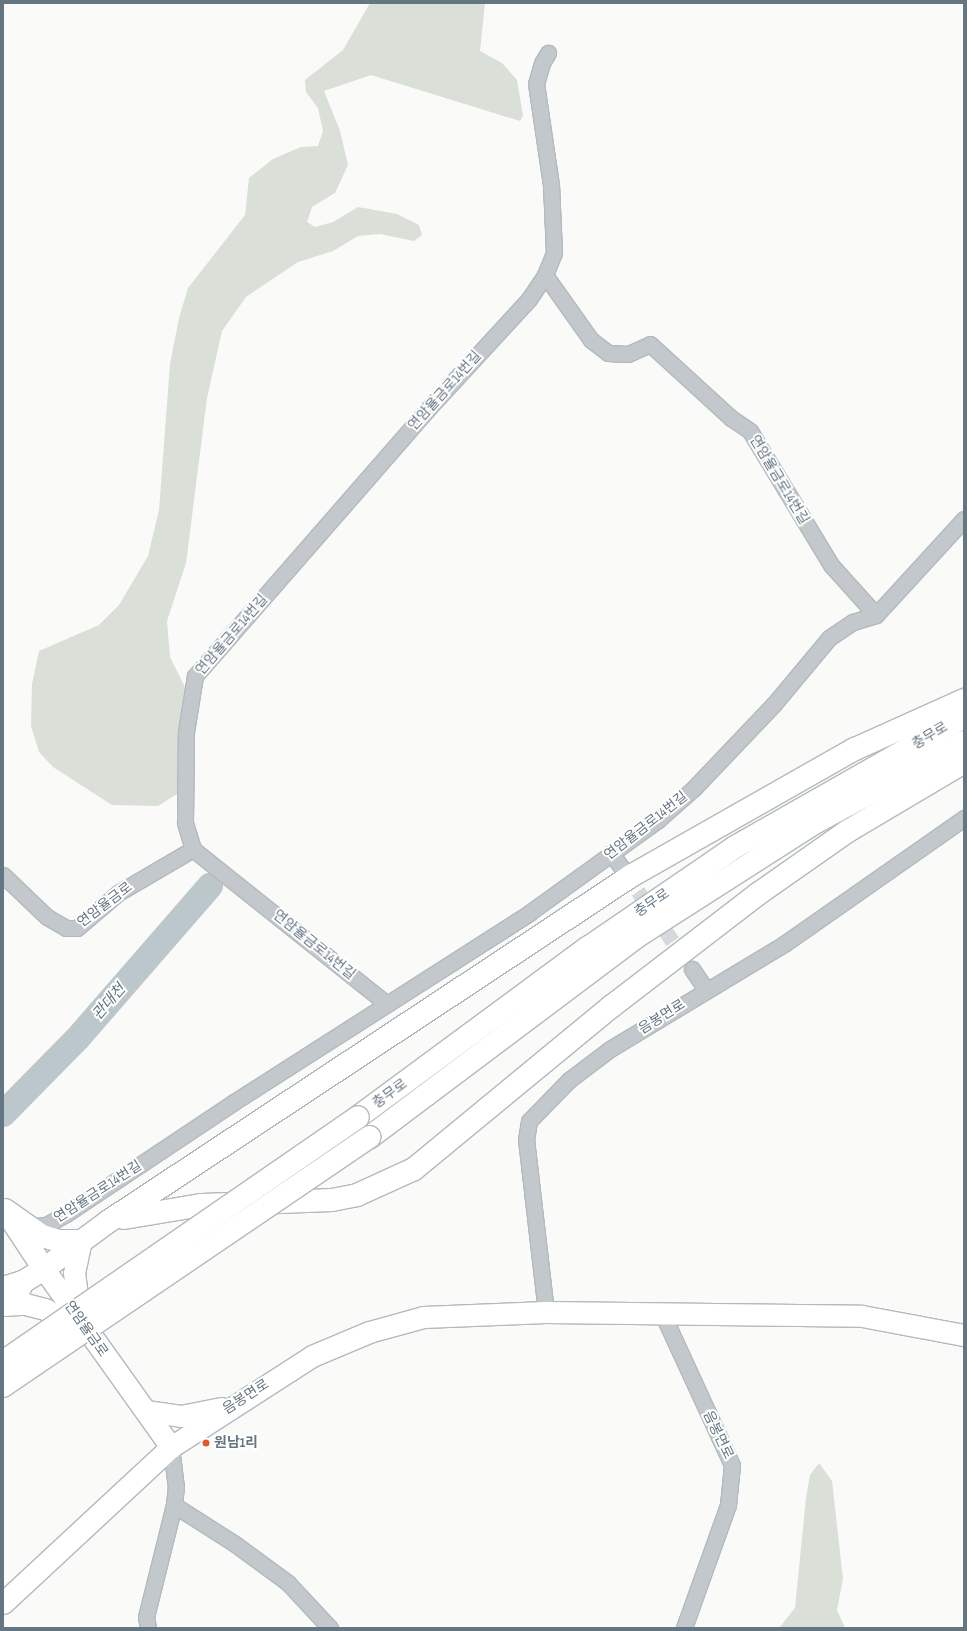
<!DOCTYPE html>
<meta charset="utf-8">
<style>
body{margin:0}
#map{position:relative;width:967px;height:1631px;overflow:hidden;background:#fafaf8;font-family:"Sofia Sans Condensed","Noto Sans KR",sans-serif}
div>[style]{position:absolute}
.green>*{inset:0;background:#dadfd7}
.river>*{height:26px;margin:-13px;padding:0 13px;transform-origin:13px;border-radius:13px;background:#bbc7cb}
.street-tunnel>*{height:15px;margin-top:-7.5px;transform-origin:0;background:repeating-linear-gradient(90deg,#d5d9db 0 15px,transparent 0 23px)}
.roads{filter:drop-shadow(1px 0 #b3babf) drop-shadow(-1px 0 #b3babf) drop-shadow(0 1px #b3babf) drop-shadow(0 -1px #b3babf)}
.street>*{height:15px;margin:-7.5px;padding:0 7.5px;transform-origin:7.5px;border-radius:7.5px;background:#c3c8cc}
.secondary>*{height:21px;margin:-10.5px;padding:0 10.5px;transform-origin:10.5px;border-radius:10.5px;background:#fff}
.primary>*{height:22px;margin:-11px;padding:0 11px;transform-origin:11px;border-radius:11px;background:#fff}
.bridges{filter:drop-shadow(1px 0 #b5babe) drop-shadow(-1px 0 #b5babe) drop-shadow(0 1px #b5babe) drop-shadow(0 -1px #b5babe)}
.primary-bridge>*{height:22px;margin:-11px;padding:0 11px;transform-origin:11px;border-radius:11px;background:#fff}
.dots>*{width:11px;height:11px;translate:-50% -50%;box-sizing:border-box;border:2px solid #fff;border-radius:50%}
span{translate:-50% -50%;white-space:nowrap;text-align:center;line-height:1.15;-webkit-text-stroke:4px #fff;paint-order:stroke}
.street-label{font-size:14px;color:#657683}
.poi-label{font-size:14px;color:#657683;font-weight:700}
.left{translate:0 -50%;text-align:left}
.water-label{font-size:15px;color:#60757c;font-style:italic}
.frame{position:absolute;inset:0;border:4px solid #657683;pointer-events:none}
</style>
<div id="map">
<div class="green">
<div style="clip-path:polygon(370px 3px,485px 3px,480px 51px,502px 63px,517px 80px,523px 116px,520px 121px,371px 75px,324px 91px,340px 131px,348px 165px,335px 193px,312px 207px,307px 222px,315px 227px,333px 222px,358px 207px,397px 214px,419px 225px,422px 235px,414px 241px,380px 234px,358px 236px,333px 251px,298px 262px,246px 297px,222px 331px,207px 398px,186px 563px,167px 621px,170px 657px,186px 689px,177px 794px,158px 806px,112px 805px,53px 767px,39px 752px,31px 726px,32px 684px,39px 651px,99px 625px,119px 605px,148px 556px,159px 510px,170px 364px,179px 318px,188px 288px,245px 215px,249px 178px,273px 159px,301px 147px,318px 146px,323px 131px,318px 108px,306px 92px,305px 80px,343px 50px)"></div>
<div style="clip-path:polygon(819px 1463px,832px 1481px,843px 1579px,837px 1610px,845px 1628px,779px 1628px,795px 1608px,806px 1498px,810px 1475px)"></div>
</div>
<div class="river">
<div style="left:3px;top:1114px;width:105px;rotate:-45.4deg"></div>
<div style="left:77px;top:1039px;width:203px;rotate:-49deg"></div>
</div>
<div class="street-tunnel">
<div style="left:625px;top:872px;width:118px;rotate:55.4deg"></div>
</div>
<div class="roads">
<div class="street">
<div style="left:545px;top:275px;width:80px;rotate:54.7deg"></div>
<div style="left:591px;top:340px;width:21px;rotate:37deg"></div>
<div style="left:608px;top:353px;width:20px;rotate:3deg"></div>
<div style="left:628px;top:354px;width:24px;rotate:-24deg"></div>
<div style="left:650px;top:344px;width:110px;rotate:42.4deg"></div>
<div style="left:731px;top:418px;width:23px;rotate:34deg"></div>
<div style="left:750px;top:431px;width:157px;rotate:58.8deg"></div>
<div style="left:831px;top:565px;width:67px;rotate:48deg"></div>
<div style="left:611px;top:853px;width:24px;rotate:54deg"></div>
<div style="left:3px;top:875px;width:61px;rotate:43.7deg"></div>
<div style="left:47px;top:917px;width:22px;rotate:30deg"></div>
<div style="left:66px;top:928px;width:11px"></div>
<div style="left:77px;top:928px;width:54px;rotate:-40.5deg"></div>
<div style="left:118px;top:893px;width:87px;rotate:-30.4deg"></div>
<div style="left:692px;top:969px;width:25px;rotate:56deg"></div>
<div style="left:387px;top:1004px;width:248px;rotate:-141.4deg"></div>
<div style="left:193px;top:849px;width:28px;rotate:-107deg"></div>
<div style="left:185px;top:822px;width:90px;rotate:-89.4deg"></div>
<div style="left:186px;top:732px;width:57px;rotate:-80.9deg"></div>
<div style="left:195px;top:676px;width:353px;rotate:-48.9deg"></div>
<div style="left:427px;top:410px;width:151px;rotate:-47.4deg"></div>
<div style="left:529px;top:299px;width:29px;rotate:-56deg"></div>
<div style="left:545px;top:275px;width:24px;rotate:-68deg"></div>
<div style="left:554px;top:253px;width:68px;rotate:-92.5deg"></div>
<div style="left:551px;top:185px;width:102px;rotate:-98.4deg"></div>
<div style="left:536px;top:84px;width:22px;rotate:-74deg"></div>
<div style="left:542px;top:63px;width:12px;rotate:-59deg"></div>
<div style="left:26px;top:1227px;width:20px;rotate:-6deg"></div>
<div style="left:46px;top:1225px;width:23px;rotate:-29deg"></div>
<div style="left:66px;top:1214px;width:202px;rotate:-33.7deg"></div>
<div style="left:234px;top:1102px;width:350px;rotate:-32.6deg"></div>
<div style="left:529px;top:913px;width:159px;rotate:-35.8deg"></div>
<div style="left:658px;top:820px;width:48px;rotate:-41.6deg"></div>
<div style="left:694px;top:788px;width:116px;rotate:-46.4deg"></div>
<div style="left:774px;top:704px;width:86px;rotate:-50.2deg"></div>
<div style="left:829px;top:638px;width:29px;rotate:-34deg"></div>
<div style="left:853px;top:622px;width:24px;rotate:-17deg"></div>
<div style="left:876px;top:615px;width:130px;rotate:-47.5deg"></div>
<div style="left:546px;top:1312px;width:173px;rotate:-96.6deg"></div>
<div style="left:526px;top:1140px;width:19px;rotate:-81deg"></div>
<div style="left:529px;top:1121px;width:57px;rotate:-45.7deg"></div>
<div style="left:569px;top:1080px;width:51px;rotate:-37.1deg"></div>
<div style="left:610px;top:1049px;width:203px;rotate:-31.1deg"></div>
<div style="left:784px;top:944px;width:220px;rotate:-35deg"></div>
<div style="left:663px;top:1315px;width:165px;rotate:65.3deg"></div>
<div style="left:732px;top:1465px;width:40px;rotate:95.7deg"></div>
<div style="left:728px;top:1505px;width:131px;rotate:109.7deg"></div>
<div style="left:171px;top:1447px;width:39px;rotate:83deg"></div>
<div style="left:176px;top:1486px;width:19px;rotate:96deg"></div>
<div style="left:174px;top:1505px;width:72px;rotate:32.6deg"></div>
<div style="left:235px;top:1544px;width:66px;rotate:36.3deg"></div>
<div style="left:288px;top:1583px;width:62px;rotate:47deg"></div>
<div style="left:148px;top:1628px;width:11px;rotate:-100deg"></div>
<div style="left:146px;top:1617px;width:115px;rotate:-76deg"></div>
</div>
<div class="secondary">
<div style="left:44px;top:1269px;width:219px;rotate:54.5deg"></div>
<div style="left:3px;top:1305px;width:22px;rotate:-3deg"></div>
<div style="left:25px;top:1304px;width:21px;rotate:14deg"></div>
<div style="left:45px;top:1309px;width:39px;rotate:32deg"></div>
<div style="left:80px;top:1316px;width:43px;rotate:-97.9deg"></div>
<div style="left:74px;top:1273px;width:33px;rotate:-78deg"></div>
<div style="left:146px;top:1411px;width:35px;rotate:8deg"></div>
<div style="left:181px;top:1416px;width:41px;rotate:-11.3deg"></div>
<div style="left:3px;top:1603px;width:229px;rotate:-42.9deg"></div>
<div style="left:171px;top:1447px;width:168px;rotate:-32.8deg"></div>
<div style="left:312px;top:1356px;width:62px;rotate:-22.8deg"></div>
<div style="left:369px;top:1332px;width:56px;rotate:-15.5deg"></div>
<div style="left:423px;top:1317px;width:123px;rotate:-2.3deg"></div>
<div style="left:546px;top:1312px;width:316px;rotate:0.7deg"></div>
<div style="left:862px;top:1316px;width:104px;rotate:10.6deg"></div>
</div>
<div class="primary">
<div style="left:358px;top:1117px;width:287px;rotate:-36.4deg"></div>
<div style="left:589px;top:947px;width:177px;rotate:-34.4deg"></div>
<div style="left:735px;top:847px;width:263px;rotate:-29.6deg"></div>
<div style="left:370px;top:1137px;width:333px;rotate:-36.9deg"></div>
<div style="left:636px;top:937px;width:214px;rotate:-32.6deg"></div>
<div style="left:816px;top:822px;width:168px;rotate:-28.4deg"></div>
<div style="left:5px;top:1210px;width:45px;rotate:35.1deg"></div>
<div style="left:42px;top:1236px;width:19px;rotate:16deg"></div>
<div style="left:60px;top:1241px;width:21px"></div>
<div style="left:124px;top:1218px;width:79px;rotate:-9.5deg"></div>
<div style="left:202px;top:1205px;width:130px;rotate:-2.2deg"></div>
<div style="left:332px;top:1200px;width:25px;rotate:-11deg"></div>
<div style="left:357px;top:1195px;width:63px;rotate:-24.5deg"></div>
<div style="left:414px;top:1169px;width:256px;rotate:-39.5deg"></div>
<div style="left:612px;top:1006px;width:184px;rotate:-37.5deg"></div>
<div style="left:758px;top:894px;width:110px;rotate:-35deg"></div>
<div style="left:848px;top:831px;width:135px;rotate:-30.7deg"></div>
<div style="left:13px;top:1222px;width:56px;rotate:56.6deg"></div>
<div style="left:3px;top:1288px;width:21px;rotate:-17deg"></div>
<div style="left:23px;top:1282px;width:25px;rotate:-32deg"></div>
<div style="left:44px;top:1269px;width:81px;rotate:-36.4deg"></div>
<div style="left:109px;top:1221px;width:626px;rotate:-33.46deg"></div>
<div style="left:631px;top:876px;width:257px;rotate:-29.6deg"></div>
<div style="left:855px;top:749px;width:120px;rotate:-24.2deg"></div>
<div style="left:3px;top:1305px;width:14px;rotate:-34deg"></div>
<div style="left:15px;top:1297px;width:17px;rotate:-62deg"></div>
</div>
</div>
<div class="bridges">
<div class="primary-bridge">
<div style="left:3px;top:1362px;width:431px;rotate:-34.6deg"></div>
<div style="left:3px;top:1386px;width:443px;rotate:-34.2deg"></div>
</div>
</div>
<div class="dots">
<div style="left:206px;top:1443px;background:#e4572e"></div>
</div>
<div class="street-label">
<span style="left:445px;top:391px;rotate:-48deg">연암율금로14번길</span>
<span style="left:779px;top:480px;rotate:59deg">연암율금로14번길</span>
<span style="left:232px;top:635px;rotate:-49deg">연암율금로14번길</span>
<span style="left:930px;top:736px;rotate:-31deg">충무로</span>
<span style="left:646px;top:826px;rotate:-38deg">연암율금로14번길</span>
<span style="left:652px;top:903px;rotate:-34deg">충무로</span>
<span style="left:105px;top:905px;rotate:-37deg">연암율금로</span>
<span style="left:314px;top:945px;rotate:39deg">연암율금로14번길</span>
<span style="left:662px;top:1017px;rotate:-32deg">음봉면로</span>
<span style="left:390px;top:1094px;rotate:-36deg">충무로</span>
<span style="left:98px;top:1192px;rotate:-33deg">연암율금로14번길</span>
<span style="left:86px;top:1329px;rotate:55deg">연암율금로</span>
<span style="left:246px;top:1397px;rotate:-33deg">음봉면로</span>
<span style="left:718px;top:1435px;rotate:64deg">음봉면로</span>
</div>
<div class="poi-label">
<span class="left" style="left:214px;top:1443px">원남1리</span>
</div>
<div class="water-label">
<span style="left:109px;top:1002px;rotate:-49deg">관대천</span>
</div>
<div class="frame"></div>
</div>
